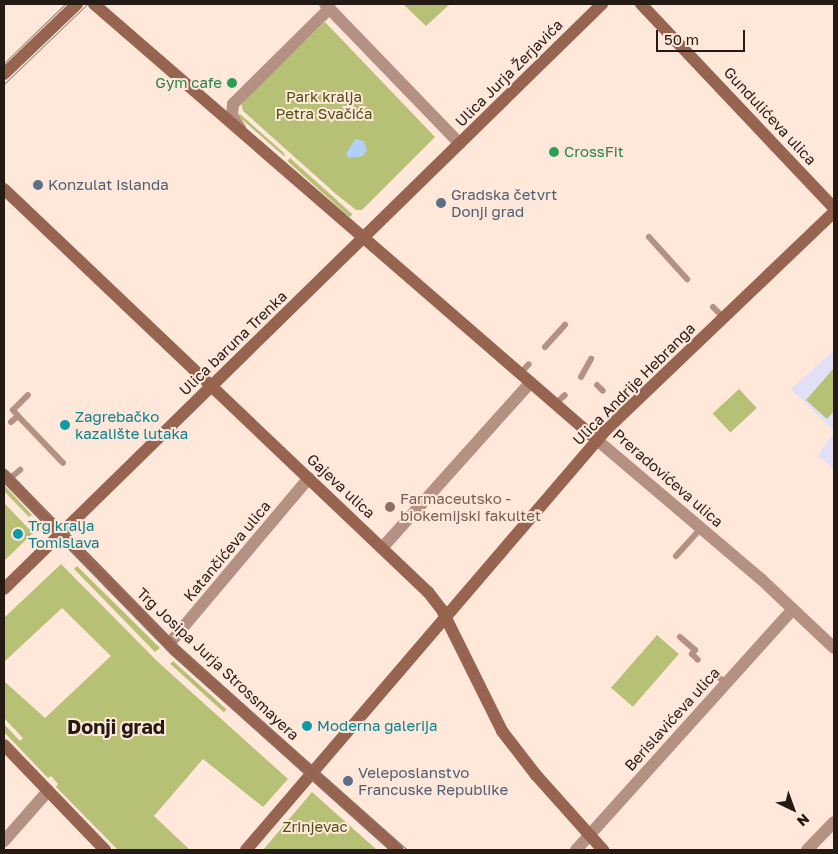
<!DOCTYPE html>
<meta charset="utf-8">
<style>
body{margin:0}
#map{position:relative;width:838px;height:854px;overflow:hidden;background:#ffe7da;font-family:"Golos Text",sans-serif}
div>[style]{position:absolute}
.education>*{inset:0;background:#e2e0f6}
.green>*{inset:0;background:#b7c175;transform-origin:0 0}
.water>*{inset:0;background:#b2cff7}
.lane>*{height:6px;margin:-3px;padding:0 3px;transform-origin:3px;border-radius:3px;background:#b59183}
.street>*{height:12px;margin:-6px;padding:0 6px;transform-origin:6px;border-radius:6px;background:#b59183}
.secondary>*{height:12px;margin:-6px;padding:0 6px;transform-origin:6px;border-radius:6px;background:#976450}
.tram>*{height:1px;margin:-0.5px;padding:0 0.5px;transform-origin:0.5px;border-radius:0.5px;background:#89786f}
.dots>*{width:14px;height:14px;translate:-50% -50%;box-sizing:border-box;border:2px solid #ffe7da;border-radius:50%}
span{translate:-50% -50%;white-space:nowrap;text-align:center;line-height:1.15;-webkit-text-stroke:4px #ffe7da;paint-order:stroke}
.street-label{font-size:15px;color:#251b15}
.leisure-label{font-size:15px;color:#27864d}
.right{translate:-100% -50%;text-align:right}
.left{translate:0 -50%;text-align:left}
.park-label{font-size:15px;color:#4b5114}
.service-label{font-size:15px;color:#4e5e75}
.culture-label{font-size:15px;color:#0d838f}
.education-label{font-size:15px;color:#785e54}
.district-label{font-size:20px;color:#251b15;font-weight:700}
.frame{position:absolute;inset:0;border:5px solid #251b15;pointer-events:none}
.north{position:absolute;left:768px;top:784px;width:50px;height:50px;-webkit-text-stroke:4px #ffe7da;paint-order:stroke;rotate:138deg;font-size:14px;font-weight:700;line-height:20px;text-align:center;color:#251b15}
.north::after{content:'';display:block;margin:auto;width:18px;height:22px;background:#251b15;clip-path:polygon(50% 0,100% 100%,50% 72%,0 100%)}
.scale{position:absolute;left:656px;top:30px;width:89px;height:22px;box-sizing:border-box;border:2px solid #251b15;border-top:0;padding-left:6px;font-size:15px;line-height:18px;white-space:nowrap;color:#251b15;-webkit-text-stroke:4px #ffe7da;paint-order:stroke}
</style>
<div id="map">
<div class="education">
<div style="clip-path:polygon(834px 350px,834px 431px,791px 389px)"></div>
<div style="clip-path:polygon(834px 432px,834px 469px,818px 456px)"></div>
</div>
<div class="green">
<div style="clip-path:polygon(403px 4px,450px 4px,426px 26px)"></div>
<div style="clip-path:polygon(325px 22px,435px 137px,362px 210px,356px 210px,336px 194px,243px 111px,241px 103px)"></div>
<div style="clip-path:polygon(240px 114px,284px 153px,285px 157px,237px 115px)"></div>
<div style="left:290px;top:158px;width:84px;height:4px;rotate:42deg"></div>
<div style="clip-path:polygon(834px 368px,834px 411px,827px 419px,806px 400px)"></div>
<div style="left:739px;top:389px;width:26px;height:36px;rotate:47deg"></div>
<div style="clip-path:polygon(4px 485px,32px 515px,29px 517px,4px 491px)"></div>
<div style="clip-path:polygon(4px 503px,33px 533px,4px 561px)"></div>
<div style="clip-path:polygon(61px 564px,158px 662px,288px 779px,263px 807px,203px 759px,154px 816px,190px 850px,118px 850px,56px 787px,58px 784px,51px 776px,48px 778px,4px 732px,4px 724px,20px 741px,23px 738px,4px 718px,4px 681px,45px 718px,111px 656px,62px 608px,4px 662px,4px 618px)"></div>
<div style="clip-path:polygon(77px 566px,160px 648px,155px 652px,74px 569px)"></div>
<div style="left:657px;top:635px;width:29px;height:70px;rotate:41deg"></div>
<div style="left:173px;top:661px;width:72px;height:4px;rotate:42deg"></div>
<div style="clip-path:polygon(312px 792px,377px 850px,263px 850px)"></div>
</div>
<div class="water">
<div style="clip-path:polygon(355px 139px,364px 141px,367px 150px,363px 156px,349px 158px,346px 154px)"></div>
</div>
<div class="lane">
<div style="left:649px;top:237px;width:57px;rotate:47.9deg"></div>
<div style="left:713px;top:307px;width:16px;rotate:45deg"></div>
<div style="left:545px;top:347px;width:30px;rotate:-48deg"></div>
<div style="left:520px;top:374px;width:13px;rotate:-48deg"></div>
<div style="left:581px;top:377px;width:21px;rotate:-61deg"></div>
<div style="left:597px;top:385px;width:8px;rotate:45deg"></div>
<div style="left:615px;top:403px;width:13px;rotate:42deg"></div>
<div style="left:555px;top:404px;width:13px;rotate:-42deg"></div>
<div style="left:18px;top:416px;width:65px;rotate:46.2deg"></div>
<div style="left:11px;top:422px;width:9px;rotate:-41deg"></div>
<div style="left:18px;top:416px;width:8px;rotate:-130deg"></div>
<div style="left:13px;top:410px;width:21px;rotate:-45deg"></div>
<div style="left:8px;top:480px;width:16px;rotate:-40deg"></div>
<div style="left:676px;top:556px;width:38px;rotate:-48deg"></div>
<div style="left:680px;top:637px;width:20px;rotate:41deg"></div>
<div style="left:695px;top:650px;width:5px;rotate:127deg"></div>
<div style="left:692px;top:654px;width:8px;rotate:45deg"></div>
<div style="left:717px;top:676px;width:11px;rotate:38deg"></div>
</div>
<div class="street">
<div style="left:325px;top:4px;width:194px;rotate:46deg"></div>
<div style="left:240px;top:128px;width:14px;rotate:-124deg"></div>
<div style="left:232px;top:116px;width:12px;rotate:-85deg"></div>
<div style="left:233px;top:104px;width:136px;rotate:-44.7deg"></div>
<div style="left:597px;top:440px;width:215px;rotate:40.3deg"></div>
<div style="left:761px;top:579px;width:100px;rotate:43.4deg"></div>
<div style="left:382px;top:548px;width:222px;rotate:-48.1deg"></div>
<div style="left:169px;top:644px;width:217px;rotate:-49.9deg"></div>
<div style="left:4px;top:841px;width:67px;rotate:-48.7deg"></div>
<div style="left:576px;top:850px;width:324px;rotate:-48deg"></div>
<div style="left:807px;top:850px;width:39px;rotate:-46deg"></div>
</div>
<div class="secondary">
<div style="left:94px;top:4px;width:666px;rotate:40.92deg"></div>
<div style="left:641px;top:4px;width:281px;rotate:46.6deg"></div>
<div style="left:4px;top:74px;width:101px;rotate:-43.8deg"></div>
<div style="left:4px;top:189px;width:585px;rotate:43.55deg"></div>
<div style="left:428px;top:592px;width:23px;rotate:52deg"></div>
<div style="left:442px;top:610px;width:135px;rotate:63.6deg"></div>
<div style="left:502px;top:731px;width:56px;rotate:52.3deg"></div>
<div style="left:536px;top:775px;width:101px;rotate:48.2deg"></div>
<div style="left:4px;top:475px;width:246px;rotate:45.7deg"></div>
<div style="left:176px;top:651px;width:298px;rotate:41.9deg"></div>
<div style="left:4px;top:589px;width:837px;rotate:-44.37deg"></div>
<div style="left:4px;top:745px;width:146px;rotate:46.1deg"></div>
<div style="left:246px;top:850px;width:553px;rotate:-49.4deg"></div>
<div style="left:606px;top:430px;width:315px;rotate:-43.7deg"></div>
</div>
<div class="tram">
<div style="left:4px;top:63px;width:85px;rotate:-44deg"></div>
<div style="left:4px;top:84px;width:115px;rotate:-43.9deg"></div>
<div style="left:4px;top:468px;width:241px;rotate:45.8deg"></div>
<div style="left:172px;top:641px;width:314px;rotate:41.6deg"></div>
<div style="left:4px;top:481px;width:242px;rotate:46deg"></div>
<div style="left:172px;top:655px;width:292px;rotate:41.8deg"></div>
</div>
<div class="dots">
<div style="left:232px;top:83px;background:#2e9e5b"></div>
<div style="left:554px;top:152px;background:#2e9e5b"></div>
<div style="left:38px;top:185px;background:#5c6f8a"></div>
<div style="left:441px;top:203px;background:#5c6f8a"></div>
<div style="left:65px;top:425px;background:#0f9aa8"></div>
<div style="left:390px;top:507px;background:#8d6e63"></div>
<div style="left:18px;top:534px;background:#0f9aa8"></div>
<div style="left:307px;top:726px;background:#0f9aa8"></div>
<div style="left:348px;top:781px;background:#5c6f8a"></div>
</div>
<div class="street-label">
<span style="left:509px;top:73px;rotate:-45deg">Ulica Jurja Žerjavića</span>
<span style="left:770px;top:116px;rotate:47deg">Gundulićeva ulica</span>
<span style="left:233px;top:343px;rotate:-44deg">Ulica baruna Trenka</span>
<span style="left:634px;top:384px;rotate:-45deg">Ulica Andrije Hebranga</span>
<span style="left:668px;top:478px;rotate:41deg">Preradovićeva ulica</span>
<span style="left:341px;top:486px;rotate:43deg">Gajeva ulica</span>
<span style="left:227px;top:551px;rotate:-50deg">Katančićeva ulica</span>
<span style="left:218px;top:664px;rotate:43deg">Trg Josipa Jurja Strossmayera</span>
<span style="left:672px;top:719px;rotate:-48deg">Berislavićeva ulica</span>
</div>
<div class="leisure-label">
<span class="right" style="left:222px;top:83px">Gym cafe</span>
<span class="left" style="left:564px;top:152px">CrossFit</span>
</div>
<div class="park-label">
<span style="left:324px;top:105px">Park kralja<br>Petra Svačića</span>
<span style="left:315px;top:827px">Zrinjevac</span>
</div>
<div class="service-label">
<span class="left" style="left:48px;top:185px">Konzulat Islanda</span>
<span class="left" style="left:451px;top:203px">Gradska četvrt<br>Donji grad</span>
<span class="left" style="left:358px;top:781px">Veleposlanstvo<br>Francuske Republike</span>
</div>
<div class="culture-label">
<span class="left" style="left:75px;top:425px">Zagrebačko<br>kazalište lutaka</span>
<span class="left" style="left:28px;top:534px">Trg kralja<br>Tomislava</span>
<span class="left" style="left:317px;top:726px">Moderna galerija</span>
</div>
<div class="education-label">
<span class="left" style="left:400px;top:507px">Farmaceutsko -<br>biokemijski fakultet</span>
</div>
<div class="district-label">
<span style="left:116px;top:726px">Donji grad</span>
</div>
<div class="frame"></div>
<div class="north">N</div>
<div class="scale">50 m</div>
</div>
